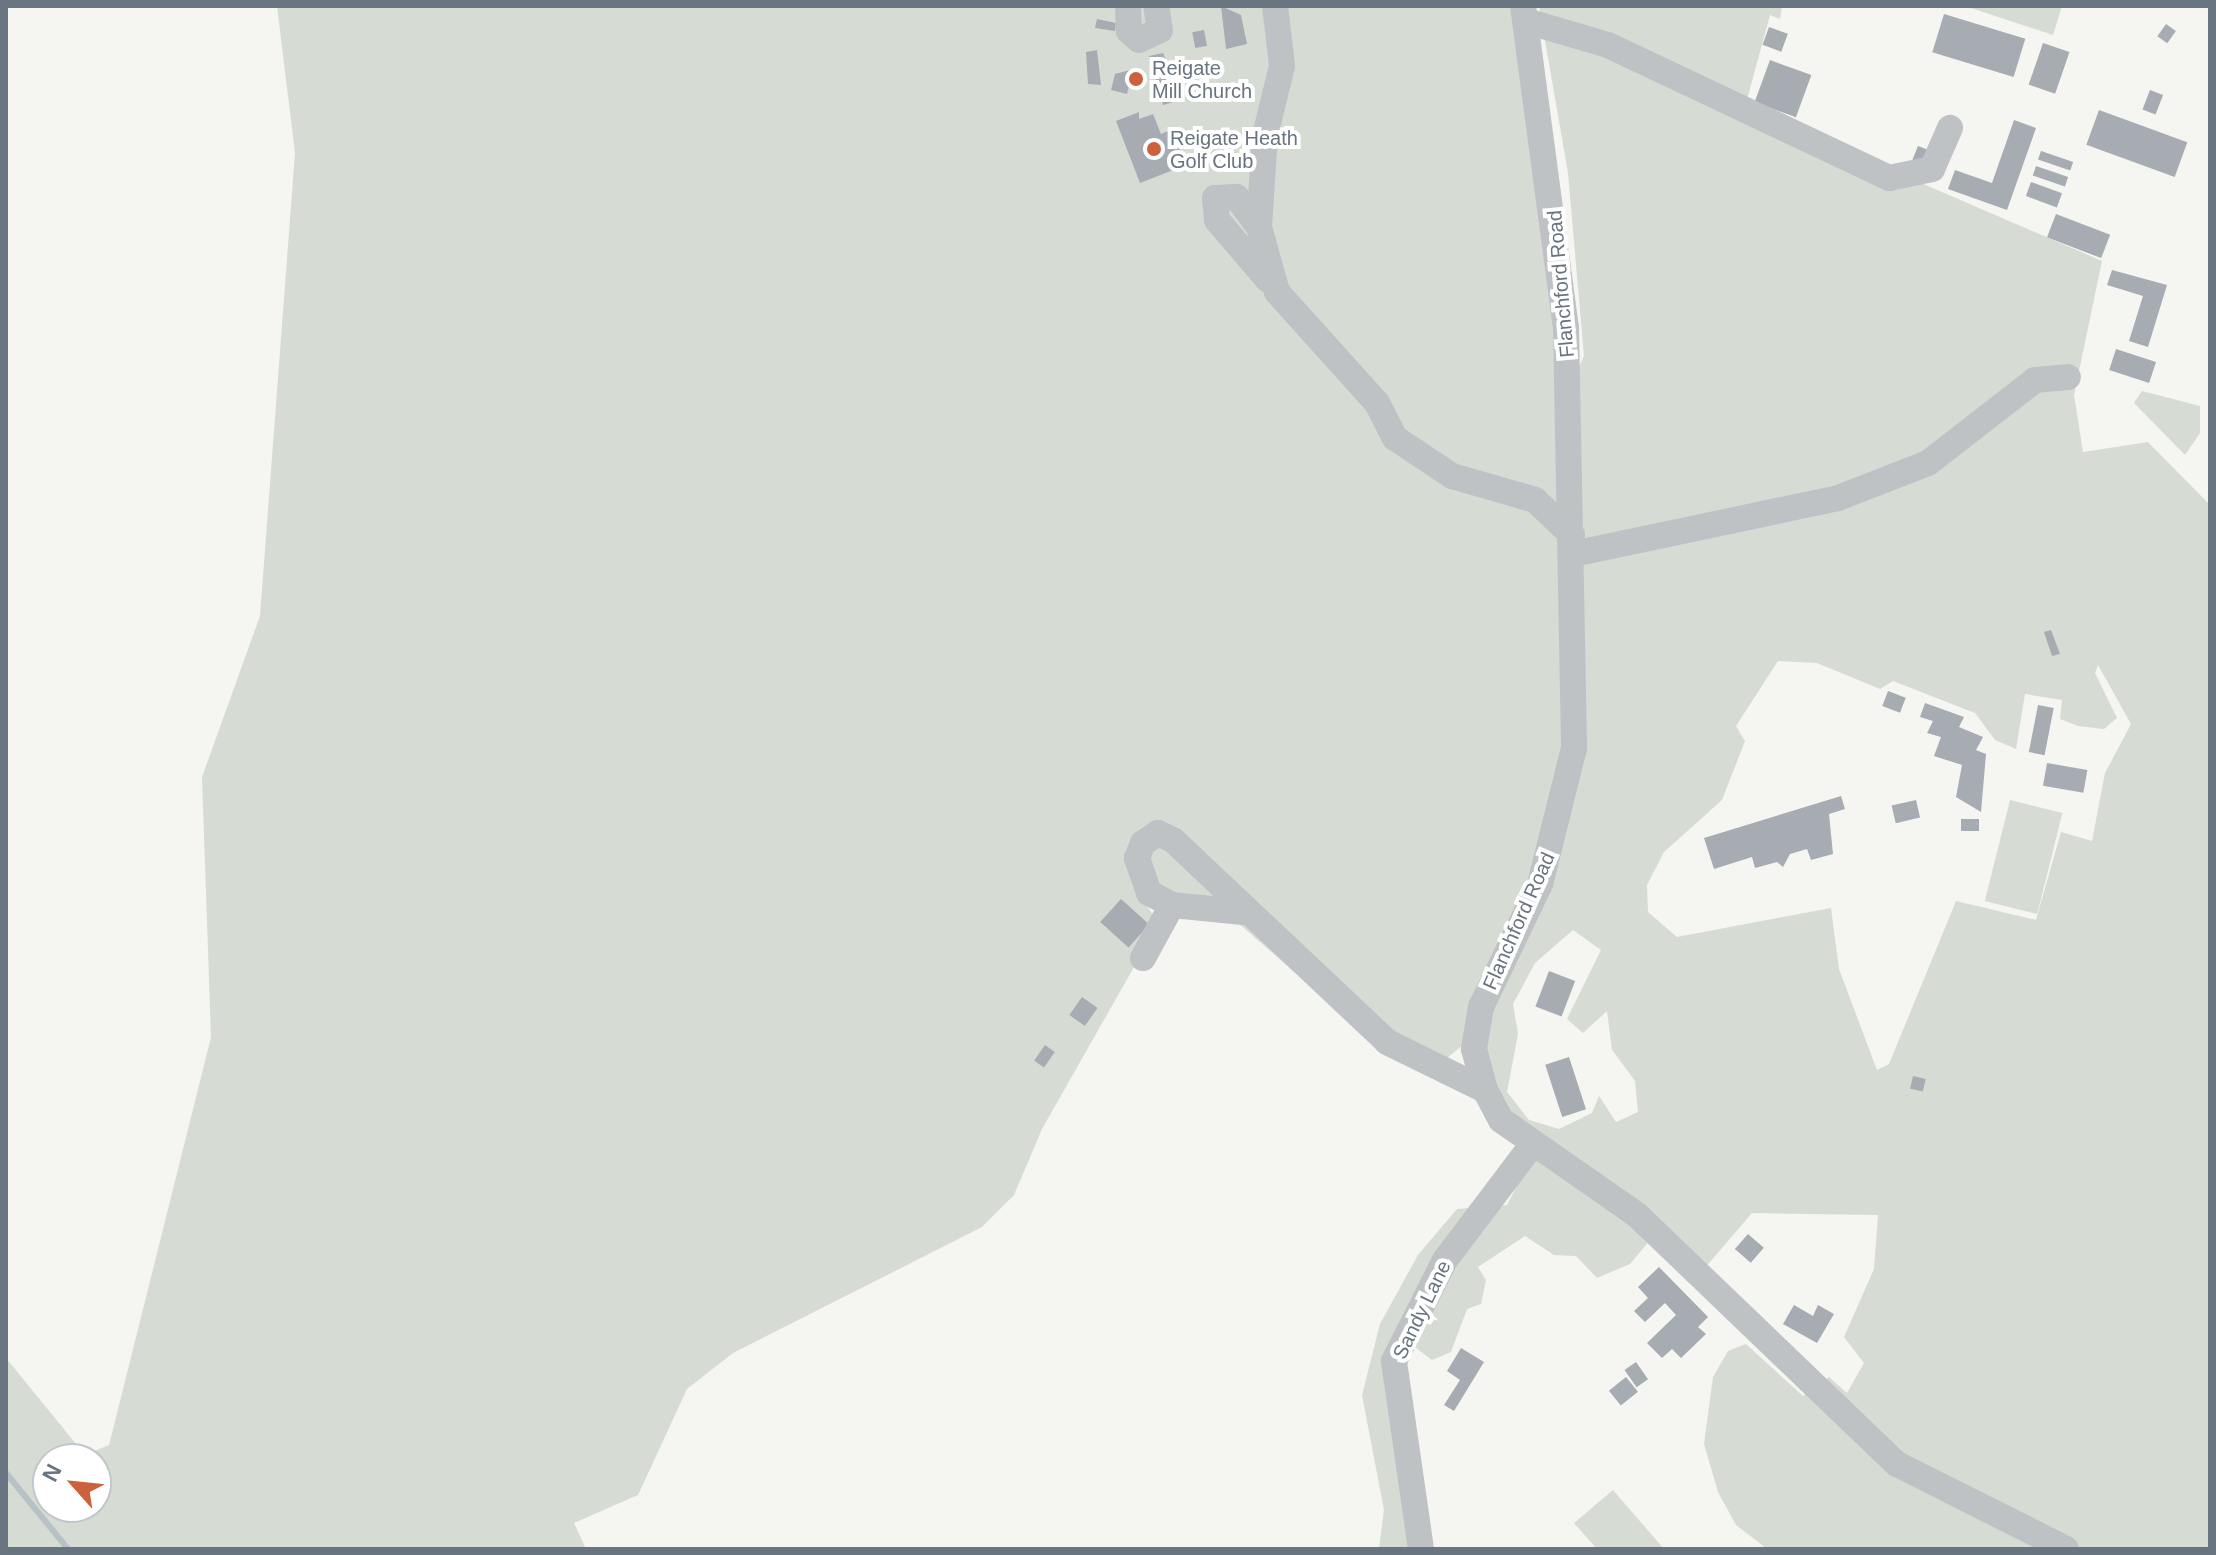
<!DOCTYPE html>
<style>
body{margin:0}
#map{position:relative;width:2216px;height:1555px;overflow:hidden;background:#f5f5f2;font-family:Arial,sans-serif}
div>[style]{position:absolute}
.green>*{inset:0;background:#d6dbd4;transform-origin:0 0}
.stream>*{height:6px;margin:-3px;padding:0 3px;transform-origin:3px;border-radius:3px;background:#b8c1c5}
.building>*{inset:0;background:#a6acb1;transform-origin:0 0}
.minor>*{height:26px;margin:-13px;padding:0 13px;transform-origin:13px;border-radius:13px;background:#bfc2c5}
.dots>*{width:22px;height:22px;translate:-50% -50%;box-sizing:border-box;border:4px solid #fff;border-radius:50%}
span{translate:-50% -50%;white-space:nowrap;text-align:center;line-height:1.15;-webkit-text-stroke:8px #fff;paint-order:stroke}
.poi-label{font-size:20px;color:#68747f}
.left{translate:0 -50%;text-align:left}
.street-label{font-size:20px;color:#68747f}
.frame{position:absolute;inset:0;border:8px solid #68747f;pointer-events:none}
.north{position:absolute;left:32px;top:1443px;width:80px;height:80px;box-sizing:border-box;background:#fff;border:2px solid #c3c7cc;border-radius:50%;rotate:297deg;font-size:22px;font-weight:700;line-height:32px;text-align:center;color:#68747f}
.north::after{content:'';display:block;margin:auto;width:28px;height:36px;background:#cc613b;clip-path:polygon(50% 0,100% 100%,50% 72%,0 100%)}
</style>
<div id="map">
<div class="green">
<div style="clip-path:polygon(evenodd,277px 6px,1510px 6px,1553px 292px,1561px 406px,1584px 356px,1568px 173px,1539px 6px,1782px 6px,1780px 19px,1770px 15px,1745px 107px,2102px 261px,2074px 395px,2083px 452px,2148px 442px,2210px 505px,2210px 1549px,1766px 1548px,1736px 1525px,1718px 1492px,1704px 1444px,1713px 1377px,1728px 1351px,1746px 1344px,1803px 1396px,1829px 1377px,1847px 1393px,1864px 1363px,1844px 1337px,1874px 1269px,1878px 1215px,1752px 1213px,1704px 1269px,1656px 1233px,1630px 1264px,1597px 1278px,1576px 1256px,1554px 1255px,1525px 1236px,1478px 1267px,1486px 1280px,1481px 1304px,1467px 1309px,1451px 1352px,1432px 1360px,1400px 1336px,1413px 1549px,1379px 1549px,1384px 1510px,1362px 1395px,1380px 1324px,1418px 1255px,1457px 1209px,1507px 1205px,1541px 1140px,1495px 1098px,1464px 1044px,1429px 1073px,1378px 1045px,1237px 922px,1164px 910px,1131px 884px,1159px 923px,1042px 1129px,1014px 1195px,982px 1227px,733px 1353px,687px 1389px,638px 1495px,574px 1523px,586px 1549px,6px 1549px,6px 1358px,85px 1455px,109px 1445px,211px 1037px,202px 777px,260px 616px,295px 153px,277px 6px,1778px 661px,1817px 663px,1880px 689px,1893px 681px,1975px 713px,1995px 740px,2016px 749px,2025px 694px,2062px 700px,2060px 719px,2078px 726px,2104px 729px,2117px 718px,2095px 673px,2098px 665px,2131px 724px,2105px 773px,2092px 841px,2061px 832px,2036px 920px,1956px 901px,1889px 1064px,1877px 1070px,1839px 969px,1831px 908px,1677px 937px,1648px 912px,1647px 885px,1664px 852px,1722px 800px,1745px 741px,1736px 726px,1778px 661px,277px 6px,1573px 930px,1601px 950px,1567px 1019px,1583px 1033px,1607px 1011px,1612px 1050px,1635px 1081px,1638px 1112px,1616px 1122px,1599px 1096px,1592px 1113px,1559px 1129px,1529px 1120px,1507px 1092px,1518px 1034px,1513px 1004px,1535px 963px,1573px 930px,277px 6px,48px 1459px,96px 1459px,96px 1507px,48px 1507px,48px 1459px)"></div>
<div style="clip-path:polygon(1965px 6px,2062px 6px,2053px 35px)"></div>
<div style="clip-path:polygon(2142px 391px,2200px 406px,2200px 433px,2185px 455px,2134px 403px)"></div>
<div style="left:2010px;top:800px;width:54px;height:104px;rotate:14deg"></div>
<div style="clip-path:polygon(1613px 1490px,1664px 1549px,1597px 1549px,1574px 1523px)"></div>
</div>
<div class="stream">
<div style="left:6px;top:1473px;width:98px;rotate:50.8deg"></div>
</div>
<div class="building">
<div style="clip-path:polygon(1221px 6px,1241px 15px,1247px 44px,1226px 49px)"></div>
<div style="left:1944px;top:14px;width:85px;height:40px;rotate:17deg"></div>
<div style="clip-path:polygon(1097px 19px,1116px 23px,1115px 31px,1095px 28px)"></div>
<div style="left:2166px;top:24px;width:12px;height:15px;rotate:35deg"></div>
<div style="left:1769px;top:27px;width:20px;height:19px;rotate:20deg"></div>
<div style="left:1204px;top:30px;width:16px;height:12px;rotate:79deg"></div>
<div style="left:2043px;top:43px;width:28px;height:44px;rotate:19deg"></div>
<div style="clip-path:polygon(1097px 50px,1101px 85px,1088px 84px,1086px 52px)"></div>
<div style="clip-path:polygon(1163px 53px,1184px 99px,1163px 105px,1149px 56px)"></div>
<div style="left:1770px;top:60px;width:44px;height:45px;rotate:20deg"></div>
<div style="clip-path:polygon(1134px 69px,1145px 75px,1143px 85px,1129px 86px,1127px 94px,1111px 90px,1115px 74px)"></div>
<div style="left:2150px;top:90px;width:14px;height:21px;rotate:21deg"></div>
<div style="left:2099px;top:110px;width:94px;height:37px;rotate:20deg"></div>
<div style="clip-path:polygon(1139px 112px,1139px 119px,1153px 114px,1161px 134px,1173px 129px,1186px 165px,1140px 183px,1116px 121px)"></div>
<div style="clip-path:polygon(2014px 120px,2036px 128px,2007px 210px,1948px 189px,1955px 170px,1992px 183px)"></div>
<div style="left:1918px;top:146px;width:11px;height:20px;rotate:22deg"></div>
<div style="left:2041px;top:151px;width:34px;height:9px;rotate:19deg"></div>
<div style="left:2036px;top:166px;width:34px;height:10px;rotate:19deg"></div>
<div style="left:2031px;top:182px;width:33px;height:15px;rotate:20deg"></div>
<div style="left:2056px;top:214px;width:58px;height:25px;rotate:21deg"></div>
<div style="clip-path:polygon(2112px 270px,2167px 285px,2148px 347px,2129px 341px,2143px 296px,2107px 285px)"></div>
<div style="left:2116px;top:349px;width:42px;height:22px;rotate:18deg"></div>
<div style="clip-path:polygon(2051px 630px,2060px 654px,2052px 656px,2044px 632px)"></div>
<div style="left:1888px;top:691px;width:19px;height:16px;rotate:21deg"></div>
<div style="clip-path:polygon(1925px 703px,1964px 717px,1959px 727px,1983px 737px,1976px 750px,1986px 754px,1981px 812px,1956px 797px,1962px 765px,1934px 756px,1941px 737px,1927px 733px,1933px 721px,1920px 717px)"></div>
<div style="left:2038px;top:705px;width:16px;height:48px;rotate:11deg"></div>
<div style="left:2047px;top:763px;width:41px;height:23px;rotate:10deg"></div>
<div style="clip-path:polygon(1841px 796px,1845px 809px,1829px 814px,1833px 854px,1811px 860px,1807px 849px,1790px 854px,1783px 867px,1777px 862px,1755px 868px,1752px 857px,1714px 869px,1704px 838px)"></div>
<div style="left:1916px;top:800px;width:18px;height:25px;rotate:77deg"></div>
<div style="left:1961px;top:819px;width:18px;height:12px"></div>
<div style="left:1121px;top:899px;width:38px;height:31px;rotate:42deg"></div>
<div style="left:1549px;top:971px;width:28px;height:38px;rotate:21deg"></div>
<div style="left:1082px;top:997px;width:19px;height:22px;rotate:35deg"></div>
<div style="left:1045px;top:1045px;width:12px;height:19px;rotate:35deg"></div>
<div style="left:1569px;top:1057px;width:55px;height:25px;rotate:72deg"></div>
<div style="left:1913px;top:1076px;width:13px;height:13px;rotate:13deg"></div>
<div style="left:1748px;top:1234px;width:21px;height:20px;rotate:41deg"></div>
<div style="clip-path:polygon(1659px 1267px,1708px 1317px,1698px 1327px,1706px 1334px,1681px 1358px,1672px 1349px,1662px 1358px,1647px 1343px,1676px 1315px,1665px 1303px,1645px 1322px,1634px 1311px,1648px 1298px,1638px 1287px)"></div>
<div style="clip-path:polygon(1794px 1305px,1813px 1316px,1818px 1305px,1834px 1314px,1817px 1343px,1783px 1324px)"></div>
<div style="clip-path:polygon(1461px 1348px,1484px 1362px,1454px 1411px,1444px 1405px,1460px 1380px,1447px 1371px)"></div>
<div style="left:1636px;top:1362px;width:21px;height:14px;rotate:55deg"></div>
<div style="left:1626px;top:1377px;width:19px;height:22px;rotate:51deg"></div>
</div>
<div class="minor">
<div style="left:1128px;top:6px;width:25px;rotate:88deg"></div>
<div style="left:1129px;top:31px;width:13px;rotate:42deg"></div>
<div style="left:1139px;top:40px;width:23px;rotate:-25deg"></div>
<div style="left:1160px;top:30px;width:24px;rotate:-99deg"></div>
<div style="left:1275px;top:6px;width:60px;rotate:83.3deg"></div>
<div style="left:1282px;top:66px;width:72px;rotate:103.7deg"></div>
<div style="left:1265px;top:136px;width:91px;rotate:93.8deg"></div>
<div style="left:1259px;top:227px;width:67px;rotate:74.5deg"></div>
<div style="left:1277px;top:292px;width:149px;rotate:48deg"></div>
<div style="left:1377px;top:403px;width:39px;rotate:63deg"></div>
<div style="left:1395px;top:438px;width:69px;rotate:33.7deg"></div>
<div style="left:1452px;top:476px;width:86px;rotate:16.1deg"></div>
<div style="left:1535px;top:500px;width:51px;rotate:43.4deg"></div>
<div style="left:1523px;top:6px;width:324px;rotate:82.4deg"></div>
<div style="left:1566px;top:327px;width:421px;rotate:88.9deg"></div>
<div style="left:1574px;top:748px;width:140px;rotate:104deg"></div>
<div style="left:1540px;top:884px;width:136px;rotate:115.6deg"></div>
<div style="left:1481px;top:1007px;width:43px;rotate:99.5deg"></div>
<div style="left:1474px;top:1049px;width:42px;rotate:75deg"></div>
<div style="left:1485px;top:1090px;width:34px;rotate:62deg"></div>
<div style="left:1501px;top:1120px;width:166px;rotate:34.9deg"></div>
<div style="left:1637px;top:1215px;width:360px;rotate:43.8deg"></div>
<div style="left:1897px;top:1464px;width:189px;rotate:26.7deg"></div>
<div style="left:1526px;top:21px;width:85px;rotate:16.3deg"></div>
<div style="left:1608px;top:45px;width:311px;rotate:25.3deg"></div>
<div style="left:1889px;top:178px;width:44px;rotate:-11.8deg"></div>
<div style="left:1932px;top:169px;width:45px;rotate:-66.3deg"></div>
<div style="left:1259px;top:227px;width:38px;rotate:-127deg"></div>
<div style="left:1236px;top:197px;width:21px;rotate:177deg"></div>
<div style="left:1215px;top:198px;width:22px;rotate:85deg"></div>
<div style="left:1217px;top:220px;width:79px;rotate:49.6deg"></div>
<div style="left:1573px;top:554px;width:271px;rotate:-11.9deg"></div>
<div style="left:1838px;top:498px;width:97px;rotate:-21.3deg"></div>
<div style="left:1928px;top:463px;width:135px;rotate:-37.8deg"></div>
<div style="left:2035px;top:380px;width:33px;rotate:-5deg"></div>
<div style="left:1243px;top:912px;width:71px;rotate:-174.4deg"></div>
<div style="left:1172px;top:905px;width:26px;rotate:-152deg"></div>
<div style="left:1149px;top:893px;width:37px;rotate:-109deg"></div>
<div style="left:1137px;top:858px;width:16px;rotate:-68deg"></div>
<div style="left:1143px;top:843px;width:18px;rotate:-34deg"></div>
<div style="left:1158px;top:833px;width:17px;rotate:25deg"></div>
<div style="left:1173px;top:840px;width:294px;rotate:43.3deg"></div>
<div style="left:1387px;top:1042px;width:109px;rotate:26.1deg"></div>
<div style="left:1143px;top:958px;width:60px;rotate:-61.3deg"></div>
<div style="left:1421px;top:1549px;width:190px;rotate:-98.2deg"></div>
<div style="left:1394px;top:1361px;width:113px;rotate:-63.2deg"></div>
<div style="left:1445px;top:1260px;width:144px;rotate:-52.9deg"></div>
</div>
<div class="dots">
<div style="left:1136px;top:79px;background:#cc613b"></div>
<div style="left:1154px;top:149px;background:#cc613b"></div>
</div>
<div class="poi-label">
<span class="left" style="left:1152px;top:80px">Reigate<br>Mill Church</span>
<span class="left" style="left:1170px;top:150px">Reigate Heath<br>Golf Club</span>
</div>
<div class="street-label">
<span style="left:1561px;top:284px;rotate:-95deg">Flanchford Road</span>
<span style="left:1519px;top:921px;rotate:-66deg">Flanchford Road</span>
<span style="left:1422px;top:1310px;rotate:-64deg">Sandy Lane</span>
</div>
<div class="frame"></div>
<div class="north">N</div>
</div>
